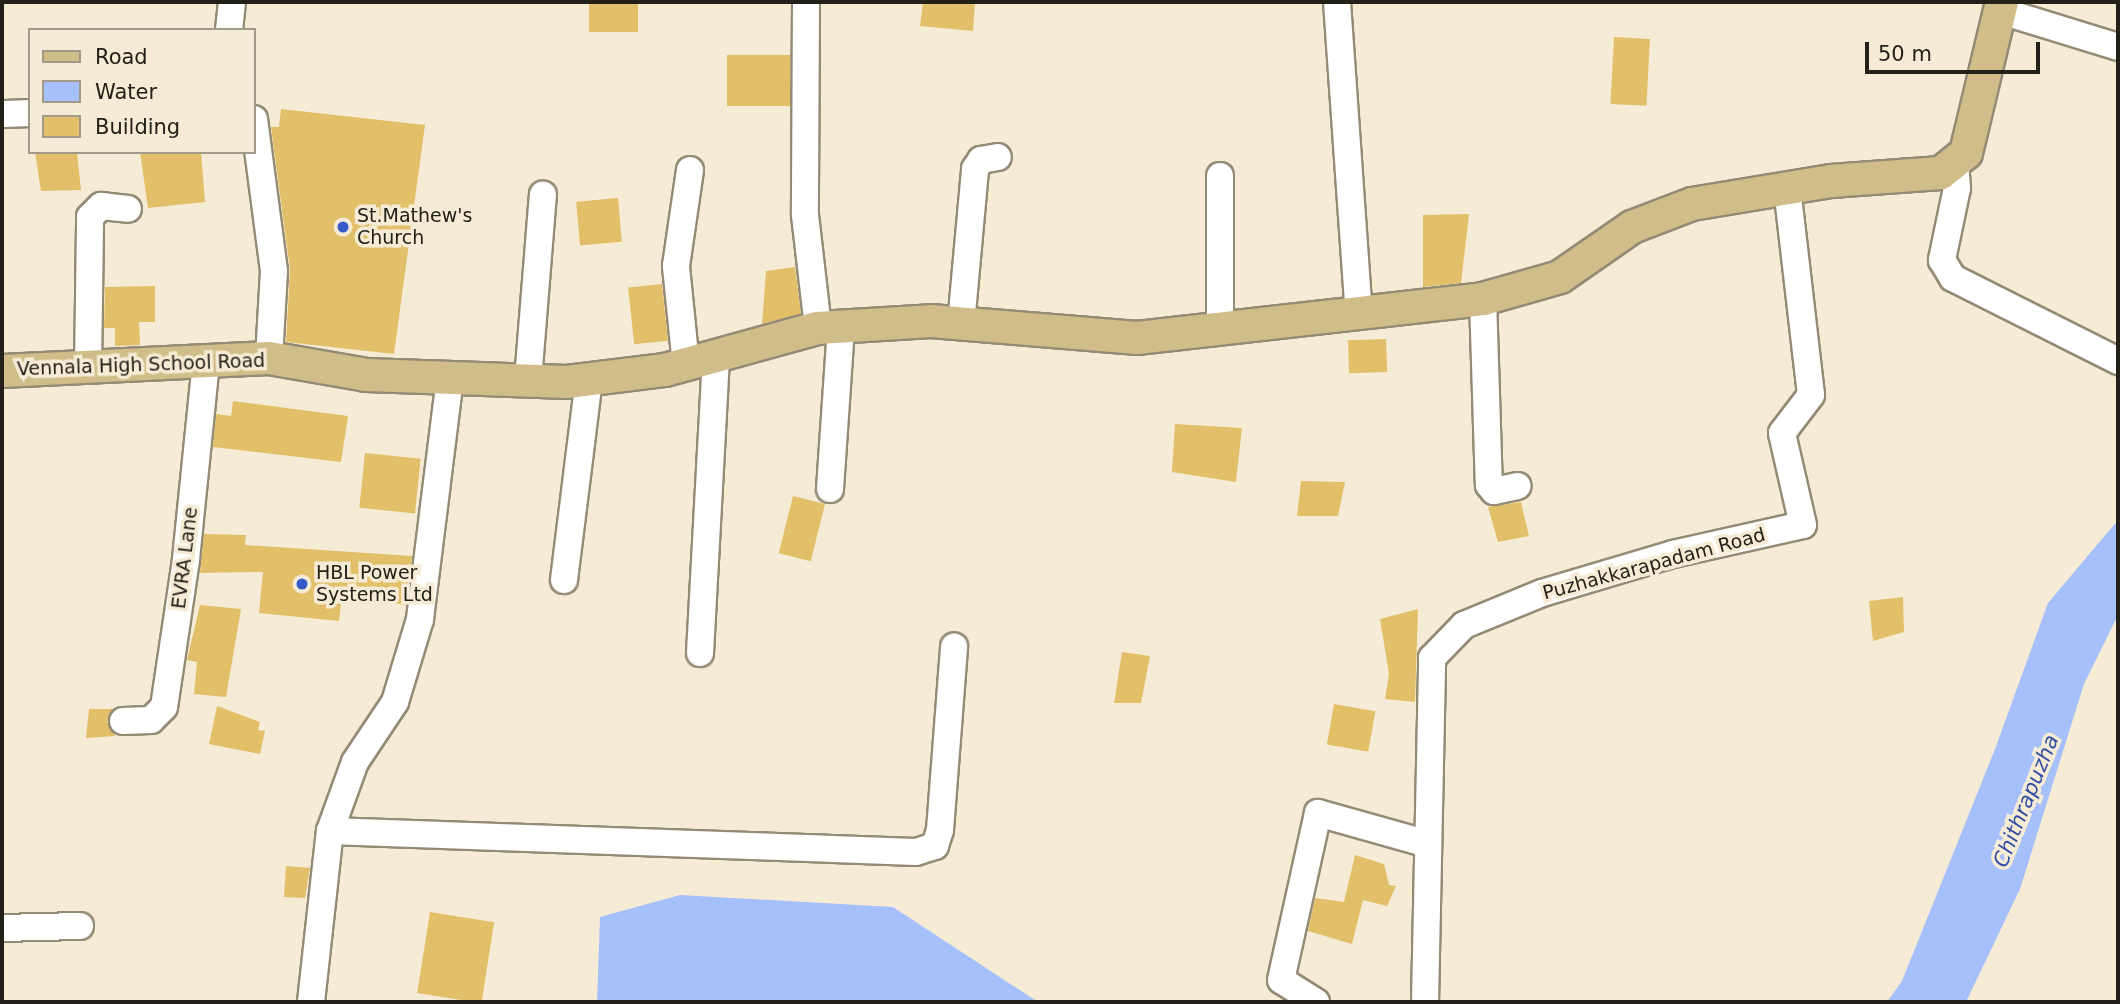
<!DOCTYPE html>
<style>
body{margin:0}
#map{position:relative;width:2120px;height:1004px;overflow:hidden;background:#f6ecd5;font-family:"DejaVu Sans",sans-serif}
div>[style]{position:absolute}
.water>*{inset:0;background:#a6c0fc}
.building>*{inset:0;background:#e2c06a;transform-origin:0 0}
.roads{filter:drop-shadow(2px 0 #948b75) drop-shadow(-2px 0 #948b75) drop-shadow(0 2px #948b75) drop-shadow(0 -2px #948b75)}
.minor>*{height:26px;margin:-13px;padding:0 13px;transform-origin:13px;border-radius:13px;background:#fff}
.major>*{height:32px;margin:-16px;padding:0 16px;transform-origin:16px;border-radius:16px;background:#d1bd89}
.dots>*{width:19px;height:19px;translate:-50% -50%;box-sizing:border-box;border:4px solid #f6ecd5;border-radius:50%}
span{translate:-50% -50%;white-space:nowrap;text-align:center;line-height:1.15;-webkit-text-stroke:7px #f6ecd5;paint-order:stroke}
.poi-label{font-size:19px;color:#232017}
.left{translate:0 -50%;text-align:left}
.street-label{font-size:19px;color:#232017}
.water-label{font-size:21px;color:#314fa4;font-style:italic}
.frame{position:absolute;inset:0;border:4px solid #232017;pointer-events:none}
.legend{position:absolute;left:28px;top:28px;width:228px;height:126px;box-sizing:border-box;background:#f6ecd5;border:2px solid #a29a89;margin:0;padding:9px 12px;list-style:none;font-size:21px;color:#232017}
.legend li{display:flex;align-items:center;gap:14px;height:35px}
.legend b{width:35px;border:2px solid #a29a89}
.scale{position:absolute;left:1865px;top:42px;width:175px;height:32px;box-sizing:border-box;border:4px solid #232017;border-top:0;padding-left:9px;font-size:21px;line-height:24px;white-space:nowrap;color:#232017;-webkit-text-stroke:5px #f6ecd5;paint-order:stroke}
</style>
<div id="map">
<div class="water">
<div style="clip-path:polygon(2118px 520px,2118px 615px,2084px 684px,2020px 889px,1966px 1002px,1887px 1002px,1902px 981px,1995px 749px,2048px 603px)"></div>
<div style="clip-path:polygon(680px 895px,893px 907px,1038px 1002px,597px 1002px,600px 917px)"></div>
</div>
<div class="building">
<div style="left:589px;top:2px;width:49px;height:30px"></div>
<div style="clip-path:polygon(923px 2px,975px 2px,973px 31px,920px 26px)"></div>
<div style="left:1614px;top:37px;width:36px;height:67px;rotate:3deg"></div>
<div style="left:727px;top:55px;width:63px;height:51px"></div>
<div style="clip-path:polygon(281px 109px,425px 125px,394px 354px,286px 342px,290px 269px,271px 127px,279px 127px)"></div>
<div style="clip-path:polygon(35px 152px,77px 152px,81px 190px,41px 191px)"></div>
<div style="clip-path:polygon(140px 152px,201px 152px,205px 202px,148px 208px)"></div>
<div style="left:618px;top:198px;width:44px;height:42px;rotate:85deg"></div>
<div style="clip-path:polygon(1469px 214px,1461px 283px,1423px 287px,1423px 215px)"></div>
<div style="clip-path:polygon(795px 267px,801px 314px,762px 324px,766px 271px)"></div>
<div style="left:662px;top:284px;width:57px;height:34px;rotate:84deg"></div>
<div style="clip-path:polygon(155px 286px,155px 322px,139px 322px,140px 345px,115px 346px,115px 328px,104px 328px,105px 287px)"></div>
<div style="left:1386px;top:339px;width:33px;height:38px;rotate:88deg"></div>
<div style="clip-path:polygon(233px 401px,348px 416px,341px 462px,213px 447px,216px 414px,231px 416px)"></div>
<div style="clip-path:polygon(1175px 424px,1242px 428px,1236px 482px,1172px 472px)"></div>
<div style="left:365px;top:453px;width:56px;height:55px;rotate:6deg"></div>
<div style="clip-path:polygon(1301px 481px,1345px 482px,1338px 516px,1297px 516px)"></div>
<div style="left:793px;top:496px;width:33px;height:59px;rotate:14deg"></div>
<div style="clip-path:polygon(1521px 502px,1529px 536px,1498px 542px,1488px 507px)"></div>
<div style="clip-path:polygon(204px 534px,246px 535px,245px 545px,412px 556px,406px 605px,342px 595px,339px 621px,259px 613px,263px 572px,200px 573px)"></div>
<div style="clip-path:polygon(1903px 597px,1904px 632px,1873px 641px,1869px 601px)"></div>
<div style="clip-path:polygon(200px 605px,241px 609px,226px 697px,194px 694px,197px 662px,187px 660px)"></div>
<div style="clip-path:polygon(1418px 609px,1415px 702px,1385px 699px,1389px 674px,1380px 619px)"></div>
<div style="clip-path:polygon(1122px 652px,1150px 656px,1141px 703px,1114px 703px)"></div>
<div style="left:1334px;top:704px;width:42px;height:41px;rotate:10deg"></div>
<div style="clip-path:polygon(217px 706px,260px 722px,258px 730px,265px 731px,260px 754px,209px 744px)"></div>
<div style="clip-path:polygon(89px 709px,113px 709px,107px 722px,115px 736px,86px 738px)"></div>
<div style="clip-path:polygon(1355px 855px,1384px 864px,1389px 885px,1396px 886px,1387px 906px,1363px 900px,1352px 944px,1308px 931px,1315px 898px,1344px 902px)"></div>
<div style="clip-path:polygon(286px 866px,310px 868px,305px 898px,284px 897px)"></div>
<div style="left:430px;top:912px;width:65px;height:82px;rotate:9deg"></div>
</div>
<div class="roads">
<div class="minor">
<div style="left:806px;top:2px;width:213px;rotate:90.3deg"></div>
<div style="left:805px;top:215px;width:114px;rotate:83.4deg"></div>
<div style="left:1337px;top:2px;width:312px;rotate:86deg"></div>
<div style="left:2001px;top:11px;width:122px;rotate:17.1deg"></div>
<div style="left:229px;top:30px;width:28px;rotate:-84deg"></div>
<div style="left:2px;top:114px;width:28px;rotate:-2deg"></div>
<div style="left:254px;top:119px;width:153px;rotate:82.5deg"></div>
<div style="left:274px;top:271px;width:87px;rotate:93.3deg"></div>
<div style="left:1955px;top:164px;width:24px;rotate:85deg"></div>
<div style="left:1957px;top:188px;width:74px;rotate:101.8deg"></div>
<div style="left:1942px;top:260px;width:21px;rotate:59deg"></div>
<div style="left:1953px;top:278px;width:185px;rotate:26.7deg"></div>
<div style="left:1483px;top:299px;width:186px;rotate:88.2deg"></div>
<div style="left:1489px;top:485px;width:8px;rotate:50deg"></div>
<div style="left:1494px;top:491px;width:24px;rotate:-12deg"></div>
<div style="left:961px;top:324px;width:156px;rotate:-84.8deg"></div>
<div style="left:975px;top:169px;width:11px;rotate:-56deg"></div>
<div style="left:981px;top:160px;width:17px;rotate:-10deg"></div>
<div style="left:1220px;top:327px;width:151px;rotate:-90deg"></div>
<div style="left:686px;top:365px;width:100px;rotate:-95.8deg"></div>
<div style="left:676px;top:266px;width:97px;rotate:-81.7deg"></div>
<div style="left:88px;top:368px;width:151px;rotate:-89.2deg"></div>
<div style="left:90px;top:217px;width:16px;rotate:-45deg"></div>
<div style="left:101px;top:206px;width:27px;rotate:6deg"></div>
<div style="left:528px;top:380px;width:186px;rotate:-85.4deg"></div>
<div style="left:830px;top:489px;width:162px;rotate:-86.1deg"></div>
<div style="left:564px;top:580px;width:203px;rotate:-82.9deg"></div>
<div style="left:700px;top:653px;width:297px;rotate:-86.9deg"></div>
<div style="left:123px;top:721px;width:28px;rotate:-2deg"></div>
<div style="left:151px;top:720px;width:18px;rotate:-45deg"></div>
<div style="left:164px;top:707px;width:150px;rotate:-81.5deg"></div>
<div style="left:186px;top:559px;width:199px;rotate:-84.2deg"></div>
<div style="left:330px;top:831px;width:586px;rotate:2.05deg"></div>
<div style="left:916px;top:852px;width:20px;rotate:-18deg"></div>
<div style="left:935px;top:846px;width:17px;rotate:-73deg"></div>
<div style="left:940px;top:830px;width:184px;rotate:-85.6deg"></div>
<div style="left:2px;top:928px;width:78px;rotate:-1.5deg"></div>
<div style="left:311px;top:1002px;width:172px;rotate:-83.7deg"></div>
<div style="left:330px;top:831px;width:73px;rotate:-70.1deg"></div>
<div style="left:355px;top:762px;width:72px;rotate:-56.3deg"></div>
<div style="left:395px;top:702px;width:87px;rotate:-73.2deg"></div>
<div style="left:420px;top:619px;width:244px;rotate:-82.9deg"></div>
<div style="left:1316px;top:1002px;width:41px;rotate:-147.8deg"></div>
<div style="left:1281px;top:980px;width:171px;rotate:-77.5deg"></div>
<div style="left:1318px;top:813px;width:114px;rotate:15.7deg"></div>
<div style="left:1425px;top:1002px;width:344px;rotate:-88.8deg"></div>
<div style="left:1432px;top:658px;width:46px;rotate:-45.9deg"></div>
<div style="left:1464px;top:625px;width:84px;rotate:-22.3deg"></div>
<div style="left:1542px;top:593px;width:137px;rotate:-16.6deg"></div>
<div style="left:1673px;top:554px;width:133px;rotate:-12.6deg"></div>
<div style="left:1803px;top:525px;width:94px;rotate:-102.9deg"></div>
<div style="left:1782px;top:433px;width:48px;rotate:-52.7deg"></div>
<div style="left:1811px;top:395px;width:209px;rotate:-96.6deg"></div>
</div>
<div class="major">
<div style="left:2px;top:371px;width:267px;rotate:-2.8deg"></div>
<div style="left:269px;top:358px;width:98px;rotate:9.9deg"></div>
<div style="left:366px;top:375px;width:201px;rotate:2deg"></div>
<div style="left:567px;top:382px;width:99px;rotate:-7deg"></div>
<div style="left:665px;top:370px;width:159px;rotate:-15.4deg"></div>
<div style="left:818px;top:328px;width:113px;rotate:-3.5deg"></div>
<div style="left:931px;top:321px;width:207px;rotate:4.7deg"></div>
<div style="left:1137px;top:338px;width:348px;rotate:-6.4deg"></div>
<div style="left:1483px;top:299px;width:80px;rotate:-15.9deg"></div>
<div style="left:1560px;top:277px;width:88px;rotate:-34.8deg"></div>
<div style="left:1632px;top:227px;width:64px;rotate:-21deg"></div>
<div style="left:1692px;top:204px;width:141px;rotate:-9.4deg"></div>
<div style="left:1831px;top:181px;width:110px;rotate:-4.2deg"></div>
<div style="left:1941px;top:173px;width:32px;rotate:-39deg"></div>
<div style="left:1966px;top:153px;width:155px;rotate:-76.6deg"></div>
</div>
</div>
<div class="dots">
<div style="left:343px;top:227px;background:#355aca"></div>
<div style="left:302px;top:584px;background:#355aca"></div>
</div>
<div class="poi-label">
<span class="left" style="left:357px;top:227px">St.Mathew's<br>Church</span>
<span class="left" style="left:316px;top:584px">HBL Power<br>Systems Ltd</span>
</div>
<div class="street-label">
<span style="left:141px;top:365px;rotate:-2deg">Vennala High School Road</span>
<span style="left:185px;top:558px;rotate:-83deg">EVRA Lane</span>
<span style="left:1654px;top:564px;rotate:-15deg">Puzhakkarapadam Road</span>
</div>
<div class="water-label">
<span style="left:2026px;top:801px;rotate:-68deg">Chithrapuzha</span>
</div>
<div class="frame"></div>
<ul class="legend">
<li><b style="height:9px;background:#d1bd89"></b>Road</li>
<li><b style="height:19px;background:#a6c0fc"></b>Water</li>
<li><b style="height:19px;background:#e2c06a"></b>Building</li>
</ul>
<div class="scale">50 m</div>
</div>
